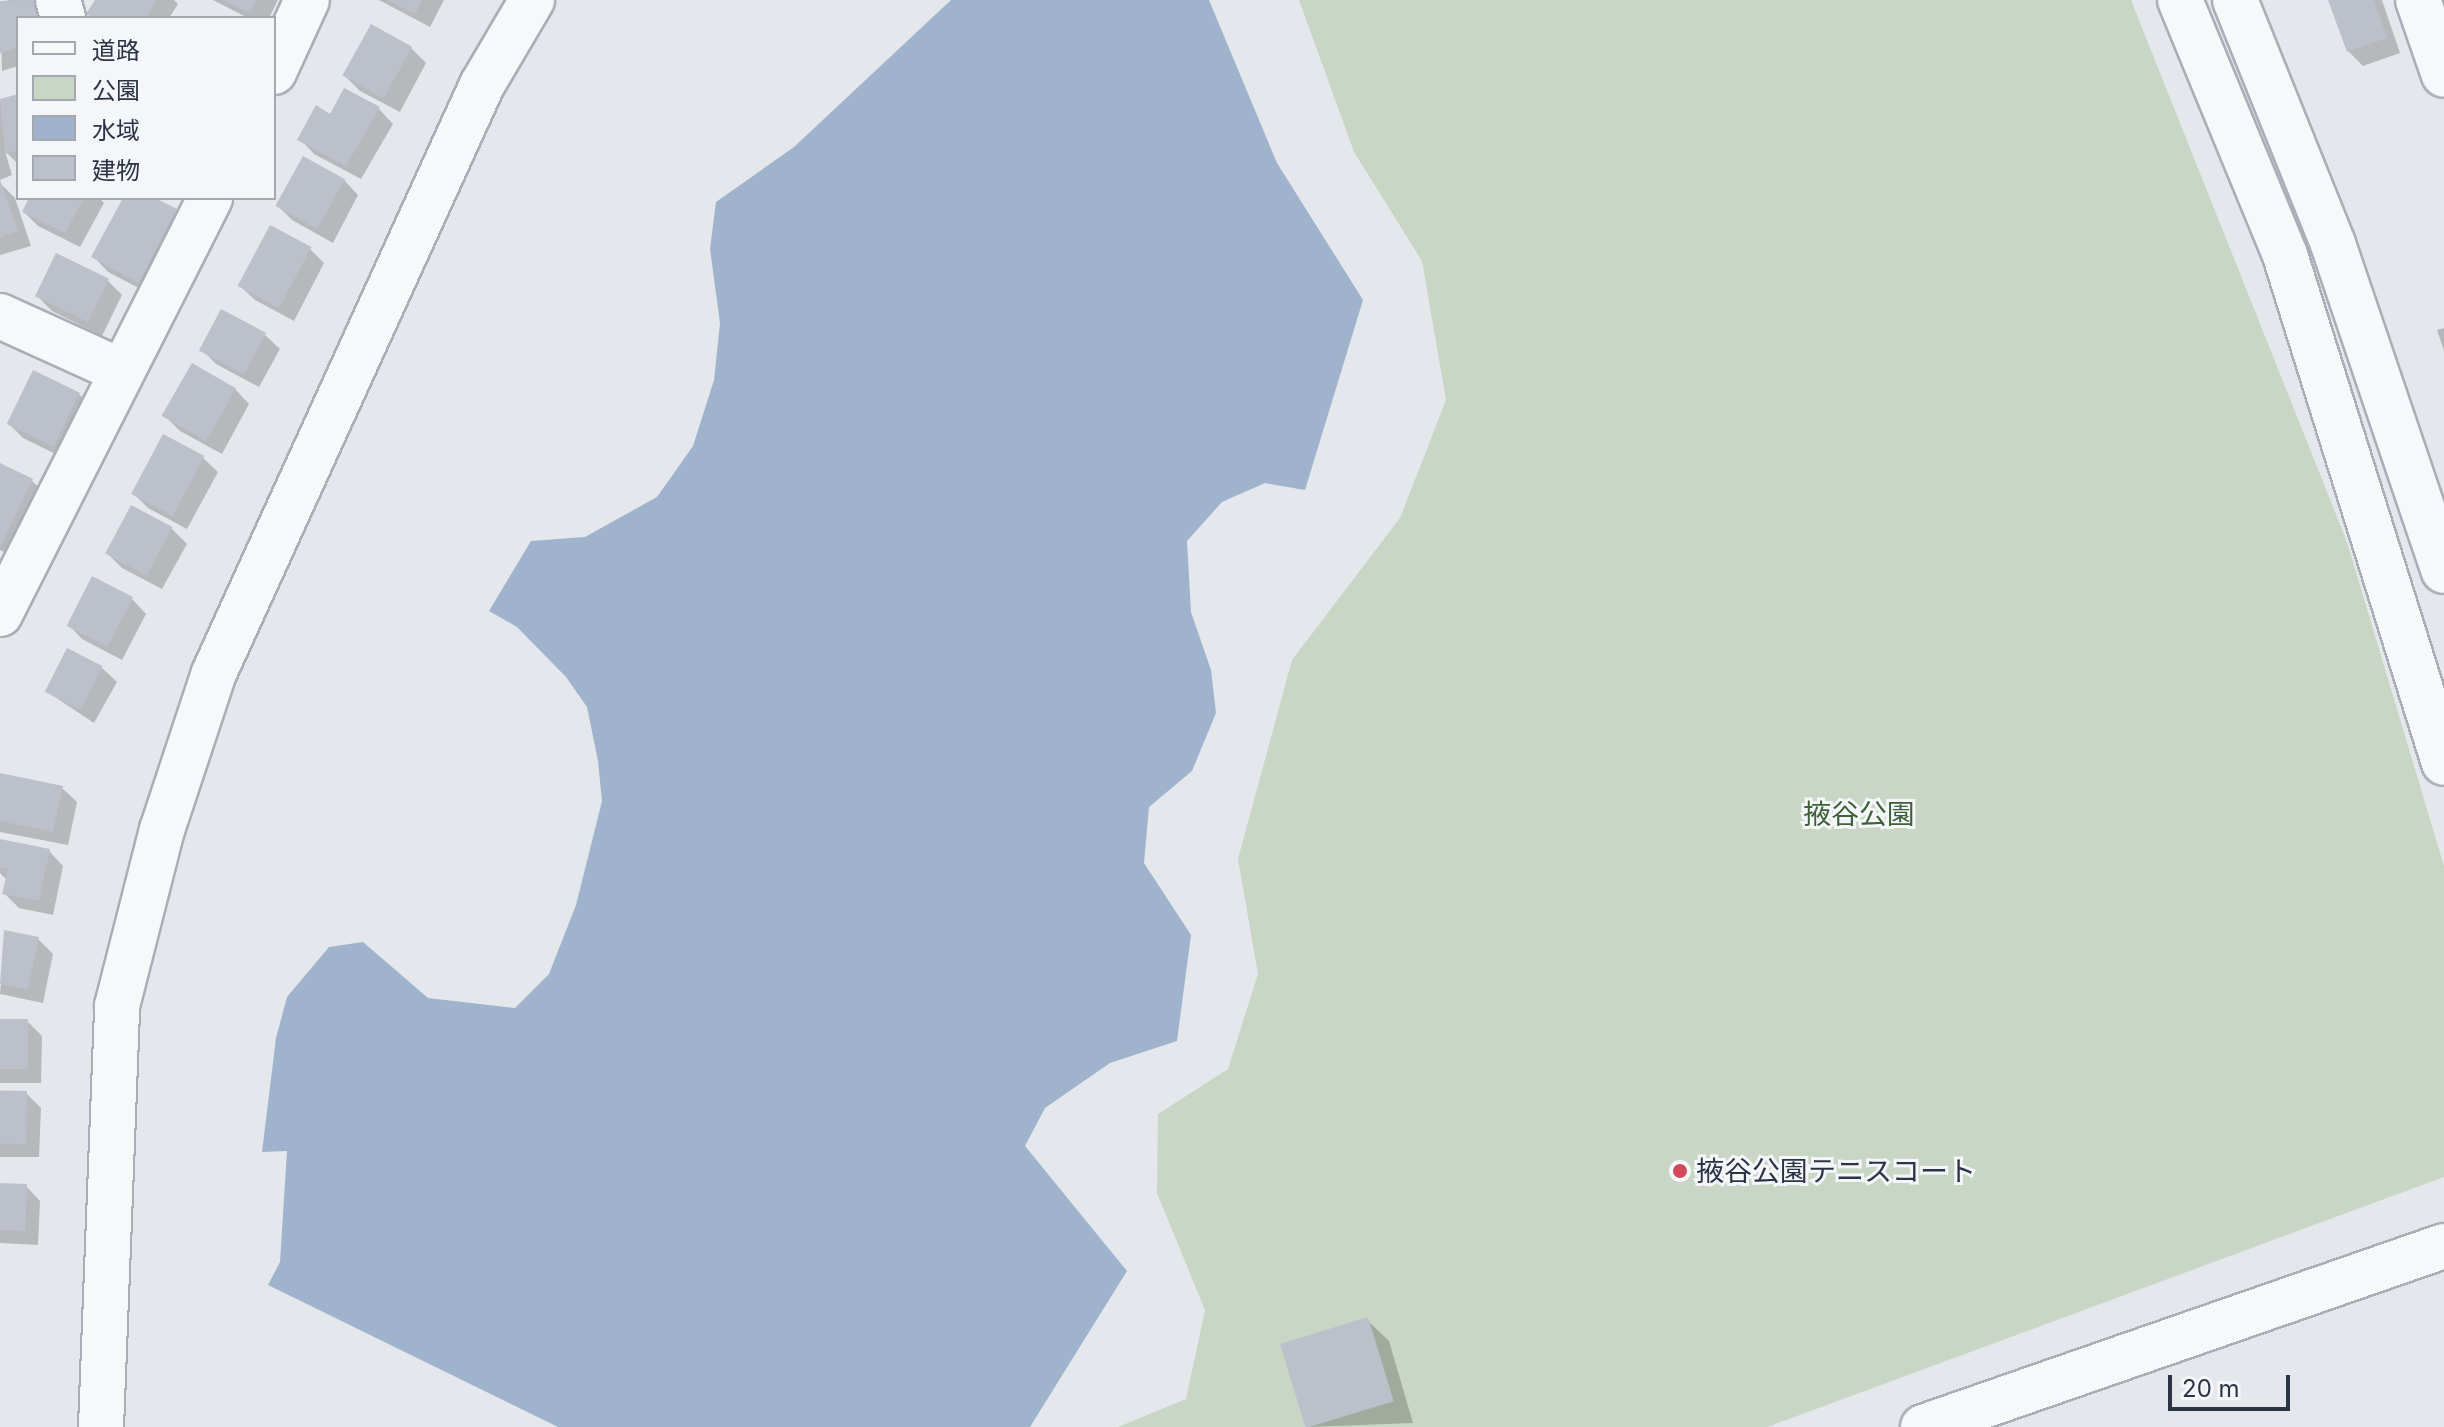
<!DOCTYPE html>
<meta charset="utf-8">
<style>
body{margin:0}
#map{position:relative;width:2444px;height:1427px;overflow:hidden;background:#e4e7ec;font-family:Inter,"Noto Sans JP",sans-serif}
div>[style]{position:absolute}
.green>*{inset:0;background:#c9d6c5}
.water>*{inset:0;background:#9fb4cc}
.shadow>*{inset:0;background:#0003}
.building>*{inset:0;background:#bbc0ca;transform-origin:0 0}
.roads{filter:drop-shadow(2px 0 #a9aeb7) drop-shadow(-2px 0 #a9aeb7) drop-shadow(0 2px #a9aeb7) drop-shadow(0 -2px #a9aeb7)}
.minor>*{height:44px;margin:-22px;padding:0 22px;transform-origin:22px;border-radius:22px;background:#f7f8fa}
.dots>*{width:22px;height:22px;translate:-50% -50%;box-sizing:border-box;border:4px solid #f4f6f9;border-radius:50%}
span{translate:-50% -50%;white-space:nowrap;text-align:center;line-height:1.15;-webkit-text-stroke:6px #f4f6f9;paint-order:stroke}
.park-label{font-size:28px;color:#3f6138}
.poi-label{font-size:28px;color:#2b3445}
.left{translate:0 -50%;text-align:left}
.legend{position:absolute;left:16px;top:16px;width:260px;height:184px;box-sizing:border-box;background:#f4f6f9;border:2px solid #a4a8b1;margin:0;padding:10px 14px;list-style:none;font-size:24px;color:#2b3445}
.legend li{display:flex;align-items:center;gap:16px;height:40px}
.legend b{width:40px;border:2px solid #a4a8b1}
.scale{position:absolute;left:2168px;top:1375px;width:122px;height:36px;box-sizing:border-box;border:4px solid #2b3445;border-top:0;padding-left:10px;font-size:24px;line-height:28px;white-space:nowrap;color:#2b3445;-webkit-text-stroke:6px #f4f6f9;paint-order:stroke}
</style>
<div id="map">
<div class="green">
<div style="clip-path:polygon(1299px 0,2131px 0,2347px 542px,2444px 866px,2444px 1177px,1767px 1427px,1118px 1427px,1186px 1399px,1205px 1310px,1157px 1193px,1158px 1114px,1228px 1069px,1258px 974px,1238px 859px,1292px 660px,1400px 518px,1446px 400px,1422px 261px,1354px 152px)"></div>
</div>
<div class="water">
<div style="clip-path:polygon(951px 0,1209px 0,1277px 163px,1363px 300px,1305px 490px,1265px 483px,1222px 502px,1187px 541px,1191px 612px,1211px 670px,1216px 713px,1192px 771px,1149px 807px,1144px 863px,1191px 935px,1177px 1041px,1110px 1063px,1045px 1108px,1025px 1146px,1127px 1271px,1030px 1427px,558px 1427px,268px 1285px,280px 1262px,287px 1151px,262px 1152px,276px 1038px,287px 997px,329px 947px,363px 942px,428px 998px,515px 1008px,549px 974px,576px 905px,602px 801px,598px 761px,587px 707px,566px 677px,517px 627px,489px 611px,531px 541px,585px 537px,657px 497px,693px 446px,714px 380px,720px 323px,710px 249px,716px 202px,794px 147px)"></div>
</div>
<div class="shadow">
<div style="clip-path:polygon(9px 0,38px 0,49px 18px,18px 18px,18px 66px,2px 71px,0 3px)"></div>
<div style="clip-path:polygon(97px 0,174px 0,178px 4px,169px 18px,93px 18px)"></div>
<div style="clip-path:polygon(213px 0,278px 0,269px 18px,248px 18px)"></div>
<div style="clip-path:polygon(379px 0,444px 0,430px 27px)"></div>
<div style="clip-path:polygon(2330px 0,2382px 0,2400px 53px,2363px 66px,2348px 51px)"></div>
<div style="clip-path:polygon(411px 48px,426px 63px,400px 112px,360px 91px,345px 76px)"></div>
<div style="clip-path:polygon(18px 96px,18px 164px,5px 151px,12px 175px,0 180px,0 101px)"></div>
<div style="clip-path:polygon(379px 109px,393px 124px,361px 179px,314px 154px,300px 139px,331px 116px)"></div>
<div style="clip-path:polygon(344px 180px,358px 195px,333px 243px,292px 220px,278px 206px)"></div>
<div style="clip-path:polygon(0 183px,15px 198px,31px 246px,0 255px)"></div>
<div style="clip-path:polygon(32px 198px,99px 198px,104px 203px,80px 247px,38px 226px,24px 212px)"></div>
<div style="clip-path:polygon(126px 198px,151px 198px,191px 225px,154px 296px,108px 272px,94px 257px)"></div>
<div style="clip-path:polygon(310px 249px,324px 263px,294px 321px,255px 300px,240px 286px)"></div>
<div style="clip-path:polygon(108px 281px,122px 295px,102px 336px,52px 311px,37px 296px)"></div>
<div style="clip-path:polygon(222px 311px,265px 335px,280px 349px,259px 387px,216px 364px,201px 349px)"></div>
<div style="clip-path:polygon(2444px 328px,2444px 351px,2437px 330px)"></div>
<div style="clip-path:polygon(235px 389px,249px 404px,222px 454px,180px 431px,165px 416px)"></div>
<div style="clip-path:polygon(79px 394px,93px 409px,68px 460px,23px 438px,9px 424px)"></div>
<div style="clip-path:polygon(163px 437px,203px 458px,218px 472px,187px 529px,148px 508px,133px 493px)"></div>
<div style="clip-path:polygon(0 465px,32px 481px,47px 495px,16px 558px,0 550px)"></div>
<div style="clip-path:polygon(132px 507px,172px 529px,187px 544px,162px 589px,122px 568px,108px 554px)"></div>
<div style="clip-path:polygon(132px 599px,146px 614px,122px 660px,82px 639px,68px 624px)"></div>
<div style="clip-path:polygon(68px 650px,102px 668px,117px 682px,94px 723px,46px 691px)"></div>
<div style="clip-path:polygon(0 775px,62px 788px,77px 802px,68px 845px,0 832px)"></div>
<div style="clip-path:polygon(0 841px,49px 851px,63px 866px,53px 915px,19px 908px,4px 893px,7px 880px,0 873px)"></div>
<div style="clip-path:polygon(6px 932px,38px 939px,53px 954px,43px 1003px,0 994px)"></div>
<div style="clip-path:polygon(0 1021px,27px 1021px,42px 1036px,41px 1083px,0 1083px)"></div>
<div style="clip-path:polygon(26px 1093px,41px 1108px,39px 1157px,0 1157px,0 1094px)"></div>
<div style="clip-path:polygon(0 1185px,26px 1186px,40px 1201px,38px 1245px,0 1243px)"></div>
<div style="clip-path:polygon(1367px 1320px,1389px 1341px,1413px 1423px,1308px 1427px,1283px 1347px)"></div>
</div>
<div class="building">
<div style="clip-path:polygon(35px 0,40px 18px,18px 18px,18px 47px,0 53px,0 1px)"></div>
<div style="clip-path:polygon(95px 0,157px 0,146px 18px,93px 18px,86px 14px)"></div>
<div style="clip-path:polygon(223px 0,256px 0,250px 13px)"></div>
<div style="clip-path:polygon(388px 0,422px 0,415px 14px)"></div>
<div style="clip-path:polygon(2328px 0,2374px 0,2387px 38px,2347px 52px)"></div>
<div style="left:371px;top:24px;width:47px;height:59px;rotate:29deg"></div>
<div style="clip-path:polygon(344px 88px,380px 107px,346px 166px,297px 140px,316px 105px,330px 114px)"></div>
<div style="clip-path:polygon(18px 94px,18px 150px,5px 154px,0 99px)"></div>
<div style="left:303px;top:156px;width:48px;height:57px;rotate:29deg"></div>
<div style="clip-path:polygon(0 180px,18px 231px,0 237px)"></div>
<div style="clip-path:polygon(29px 198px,84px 198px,65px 233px,22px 212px)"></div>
<div style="clip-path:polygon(123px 198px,155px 198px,177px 209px,139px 283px,91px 257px)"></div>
<div style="left:270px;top:225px;width:47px;height:69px;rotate:28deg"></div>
<div style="left:56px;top:253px;width:59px;height:48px;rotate:26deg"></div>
<div style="left:221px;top:309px;width:51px;height:47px;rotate:28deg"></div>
<div style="left:192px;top:363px;width:51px;height:61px;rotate:30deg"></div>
<div style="left:33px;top:370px;width:52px;height:60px;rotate:26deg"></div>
<div style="left:163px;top:434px;width:47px;height:68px;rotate:28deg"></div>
<div style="clip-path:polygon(0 463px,33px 479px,0 547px)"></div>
<div style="left:131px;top:505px;width:47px;height:55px;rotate:28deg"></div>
<div style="left:92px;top:576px;width:46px;height:56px;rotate:27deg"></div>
<div style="left:67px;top:648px;width:40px;height:49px;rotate:27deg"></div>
<div style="clip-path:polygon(0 773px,63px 786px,53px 832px,0 821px)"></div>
<div style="clip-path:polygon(0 839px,50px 849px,39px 901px,2px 894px,8px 869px,0 868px)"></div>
<div style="clip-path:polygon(4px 930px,39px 937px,28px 989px,0 984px)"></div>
<div style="left:0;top:1019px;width:28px;height:50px"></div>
<div style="left:27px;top:1091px;width:53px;height:27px;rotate:91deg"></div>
<div style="left:0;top:1183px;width:27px;height:47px;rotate:2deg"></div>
<div style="left:1368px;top:1317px;width:88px;height:92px;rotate:73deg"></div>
</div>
<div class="roads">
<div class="minor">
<div style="left:58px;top:0;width:19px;rotate:74deg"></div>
<div style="left:2180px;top:0;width:276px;rotate:67.6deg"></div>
<div style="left:2285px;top:255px;width:532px;rotate:72.62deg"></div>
<div style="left:2235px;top:0;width:263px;rotate:68.1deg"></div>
<div style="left:2333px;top:244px;width:345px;rotate:71.3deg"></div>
<div style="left:2418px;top:0;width:79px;rotate:70.9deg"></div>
<div style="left:274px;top:72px;width:79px;rotate:-65.4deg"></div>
<div style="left:0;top:316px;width:133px;rotate:24.4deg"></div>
<div style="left:0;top:614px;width:466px;rotate:-63.2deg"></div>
<div style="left:101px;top:1427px;width:421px;rotate:-87.8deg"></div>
<div style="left:117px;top:1006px;width:182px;rotate:-75.7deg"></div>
<div style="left:162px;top:830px;width:165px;rotate:-71.7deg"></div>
<div style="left:214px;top:673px;width:646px;rotate:-65.5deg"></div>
<div style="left:482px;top:85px;width:99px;rotate:-59.5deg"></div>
<div style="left:1923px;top:1427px;width:552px;rotate:-19.16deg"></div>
</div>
</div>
<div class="dots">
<div style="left:1680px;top:1171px;background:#d1495b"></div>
</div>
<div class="park-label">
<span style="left:1859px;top:814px">掖谷公園</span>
</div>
<div class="poi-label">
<span class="left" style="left:1696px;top:1171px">掖谷公園テニスコート</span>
</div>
<ul class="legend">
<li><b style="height:10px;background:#f7f8fa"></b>道路</li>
<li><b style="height:22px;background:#c9d6c5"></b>公園</li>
<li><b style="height:22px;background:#9fb4cc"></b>水域</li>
<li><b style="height:22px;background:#bbc0ca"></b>建物</li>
</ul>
<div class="scale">20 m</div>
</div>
